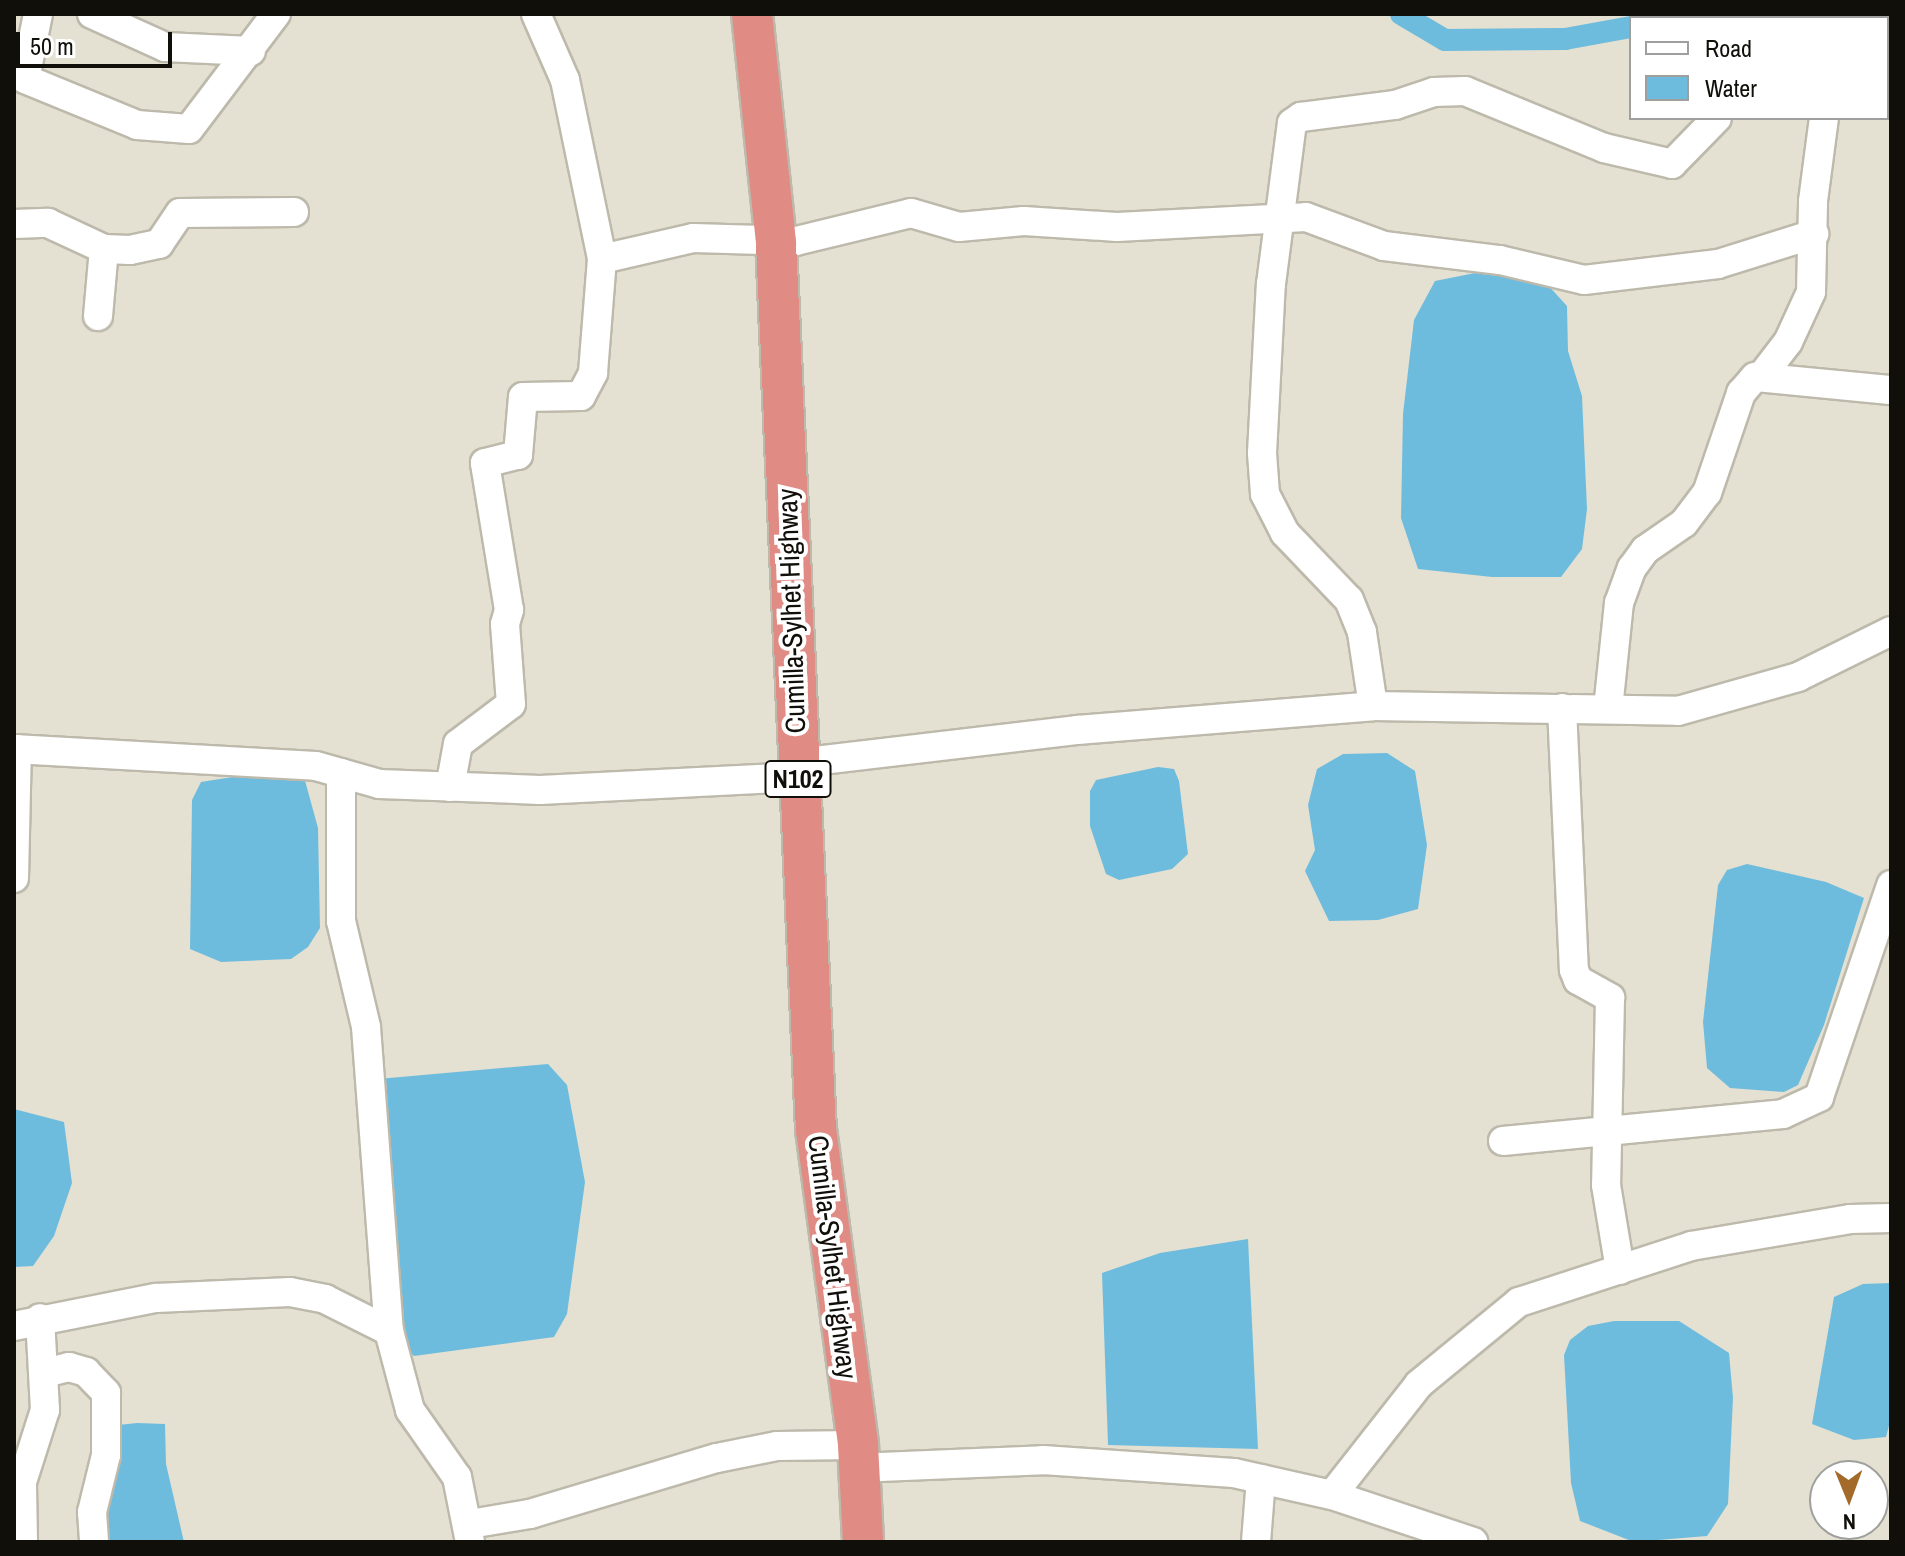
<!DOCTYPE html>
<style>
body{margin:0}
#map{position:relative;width:1905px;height:1556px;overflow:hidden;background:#e4e0d2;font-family:"Archivo Narrow",sans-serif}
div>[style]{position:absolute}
.water>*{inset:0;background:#6ebcdd}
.canal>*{height:22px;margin:-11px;padding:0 11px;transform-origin:11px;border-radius:11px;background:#6ebcdd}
.roads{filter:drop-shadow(2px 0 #bdb9ab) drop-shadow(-2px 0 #bdb9ab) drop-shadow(0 2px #bdb9ab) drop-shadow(0 -2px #bdb9ab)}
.minor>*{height:28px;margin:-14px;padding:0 14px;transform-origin:14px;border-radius:14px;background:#fff}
.highway>*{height:40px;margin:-20px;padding:0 20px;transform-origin:20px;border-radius:20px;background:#e18b85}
span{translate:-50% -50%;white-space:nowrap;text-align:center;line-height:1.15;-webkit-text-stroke:8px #fff;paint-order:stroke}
.shield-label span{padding:2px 6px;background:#fff;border:2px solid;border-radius:6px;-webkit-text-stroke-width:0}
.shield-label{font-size:26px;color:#100f0a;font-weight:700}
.street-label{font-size:28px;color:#100f0a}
.frame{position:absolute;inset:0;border:16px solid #100f0a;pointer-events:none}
.legend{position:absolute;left:1629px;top:16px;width:260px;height:104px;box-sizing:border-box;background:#fff;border:2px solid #9f9f9d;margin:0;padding:10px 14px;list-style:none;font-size:24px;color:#100f0a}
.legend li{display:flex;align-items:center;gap:16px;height:40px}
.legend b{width:40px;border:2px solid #9f9f9d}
.north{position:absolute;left:1809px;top:1460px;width:80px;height:80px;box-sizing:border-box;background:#fff;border:2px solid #9f9f9d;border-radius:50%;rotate:179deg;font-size:22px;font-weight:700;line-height:32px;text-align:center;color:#100f0a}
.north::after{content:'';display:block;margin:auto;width:28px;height:36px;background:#a46a2a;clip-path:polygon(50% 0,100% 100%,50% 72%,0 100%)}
.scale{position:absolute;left:16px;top:32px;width:156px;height:36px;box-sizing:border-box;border:4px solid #100f0a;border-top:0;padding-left:10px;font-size:24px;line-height:28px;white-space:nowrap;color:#100f0a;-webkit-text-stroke:6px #fff;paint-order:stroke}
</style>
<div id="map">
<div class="water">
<div style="clip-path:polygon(1485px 271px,1547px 284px,1567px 306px,1568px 351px,1582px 396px,1587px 509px,1582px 549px,1561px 577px,1492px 577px,1418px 569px,1401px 518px,1403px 414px,1414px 320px,1435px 281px)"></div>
<div style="clip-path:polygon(1387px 753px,1415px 771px,1427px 845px,1418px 909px,1378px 920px,1329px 921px,1305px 871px,1315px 850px,1308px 805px,1317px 769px,1343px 754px)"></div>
<div style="clip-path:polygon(1158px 767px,1174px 769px,1179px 781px,1188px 854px,1172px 869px,1119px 880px,1106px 874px,1090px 826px,1090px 791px,1096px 780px)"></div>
<div style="clip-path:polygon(245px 775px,304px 777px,318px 828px,320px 928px,308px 947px,291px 959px,221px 962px,190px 949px,192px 800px,201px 782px)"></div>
<div style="clip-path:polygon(1747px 864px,1826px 882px,1864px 898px,1824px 1025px,1798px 1085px,1784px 1092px,1730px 1088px,1707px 1068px,1703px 1022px,1718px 885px,1727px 870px)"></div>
<div style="clip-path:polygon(548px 1064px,567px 1085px,585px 1182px,567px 1314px,554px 1337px,414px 1356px,398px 1342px,378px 1079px)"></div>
<div style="clip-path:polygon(14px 1109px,64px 1122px,72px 1183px,54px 1236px,33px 1266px,14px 1267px)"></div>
<div style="clip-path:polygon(1248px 1239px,1258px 1449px,1108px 1445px,1102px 1273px,1160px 1253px)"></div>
<div style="clip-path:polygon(1891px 1283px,1891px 1418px,1886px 1437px,1854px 1440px,1812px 1424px,1834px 1297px,1863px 1284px)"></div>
<div style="clip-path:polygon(1614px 1321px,1679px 1321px,1729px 1353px,1733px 1398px,1728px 1504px,1707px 1536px,1634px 1542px,1580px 1521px,1571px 1483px,1564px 1355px,1570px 1340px,1588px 1326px)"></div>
<div style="clip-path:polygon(137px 1423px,165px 1424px,166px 1464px,184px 1542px,98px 1542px,118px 1425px)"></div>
</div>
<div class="canal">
<div style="left:1401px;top:14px;width:51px;rotate:30.6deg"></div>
<div style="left:1445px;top:40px;width:120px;rotate:-0.5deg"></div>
<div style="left:1565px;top:39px;width:67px;rotate:-10.3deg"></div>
<div style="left:1655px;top:18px;width:12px;rotate:-20deg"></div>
</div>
<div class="roads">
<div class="minor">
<div style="left:38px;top:14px;width:66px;rotate:101.3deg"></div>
<div style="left:25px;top:79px;width:121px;rotate:22.3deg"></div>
<div style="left:137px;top:125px;width:52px;rotate:4.4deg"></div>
<div style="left:189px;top:129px;width:144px;rotate:-52.9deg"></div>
<div style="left:92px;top:14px;width:80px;rotate:24.3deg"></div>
<div style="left:165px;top:47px;width:86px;rotate:2.7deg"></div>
<div style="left:536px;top:14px;width:72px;rotate:66.3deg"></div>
<div style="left:565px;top:80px;width:183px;rotate:78.3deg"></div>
<div style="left:602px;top:259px;width:93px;rotate:-13deg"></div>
<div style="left:693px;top:238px;width:103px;rotate:1.7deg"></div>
<div style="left:796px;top:241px;width:118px;rotate:-13.7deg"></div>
<div style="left:911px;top:213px;width:50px;rotate:16.3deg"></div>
<div style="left:959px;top:227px;width:65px;rotate:-5.3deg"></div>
<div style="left:1024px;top:221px;width:93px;rotate:3.7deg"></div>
<div style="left:1117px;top:227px;width:189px;rotate:-3deg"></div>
<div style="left:1306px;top:217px;width:83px;rotate:20.4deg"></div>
<div style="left:1384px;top:246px;width:117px;rotate:6.9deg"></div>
<div style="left:1500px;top:260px;width:86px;rotate:13.4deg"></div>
<div style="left:1584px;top:280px;width:135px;rotate:-6.8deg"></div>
<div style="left:1718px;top:264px;width:101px;rotate:-17.4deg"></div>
<div style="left:1887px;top:68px;width:4px;rotate:-14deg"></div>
<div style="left:14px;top:224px;width:34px;rotate:-2deg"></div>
<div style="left:48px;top:223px;width:62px;rotate:24.9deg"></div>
<div style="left:104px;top:249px;width:26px;rotate:2deg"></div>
<div style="left:130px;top:250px;width:30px;rotate:-12deg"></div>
<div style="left:159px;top:244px;width:37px;rotate:-56deg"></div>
<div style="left:180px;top:213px;width:114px;rotate:-0.5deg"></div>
<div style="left:98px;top:316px;width:67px;rotate:-84.9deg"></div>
<div style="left:1761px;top:377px;width:44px;rotate:-52.4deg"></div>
<div style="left:1788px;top:342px;width:55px;rotate:-65.3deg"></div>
<div style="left:1811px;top:292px;width:91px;rotate:-88.7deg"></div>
<div style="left:1813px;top:201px;width:84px;rotate:-82.5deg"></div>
<div style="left:1373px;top:706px;width:75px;rotate:-98.5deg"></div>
<div style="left:1362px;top:632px;width:35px;rotate:-112deg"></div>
<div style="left:1349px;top:600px;width:93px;rotate:-133.7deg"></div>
<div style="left:1285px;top:533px;width:44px;rotate:-117.1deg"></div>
<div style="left:1265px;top:494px;width:41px;rotate:-94.2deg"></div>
<div style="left:1262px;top:453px;width:169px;rotate:-87deg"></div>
<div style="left:1271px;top:284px;width:162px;rotate:-82.6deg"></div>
<div style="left:1292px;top:123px;width:11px;rotate:-34deg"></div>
<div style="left:1301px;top:117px;width:95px;rotate:-7.3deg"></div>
<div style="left:1395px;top:105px;width:41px;rotate:-18.4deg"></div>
<div style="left:1434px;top:92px;width:31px;rotate:-2deg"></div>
<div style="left:1465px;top:91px;width:150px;rotate:22.3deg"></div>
<div style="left:1604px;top:148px;width:70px;rotate:13.2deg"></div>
<div style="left:1672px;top:164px;width:64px;rotate:-45.6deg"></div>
<div style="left:1562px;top:708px;width:262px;rotate:87.4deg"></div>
<div style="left:1574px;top:970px;width:11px;rotate:68deg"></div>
<div style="left:1578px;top:980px;width:37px;rotate:29deg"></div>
<div style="left:1610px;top:998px;width:187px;rotate:91.2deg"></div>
<div style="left:1606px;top:1185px;width:86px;rotate:80.6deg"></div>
<div style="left:1608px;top:709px;width:107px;rotate:-84.1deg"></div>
<div style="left:1619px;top:603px;width:37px;rotate:-70deg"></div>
<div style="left:1632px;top:568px;width:22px;rotate:-54deg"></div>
<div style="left:1645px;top:550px;width:47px;rotate:-34.7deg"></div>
<div style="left:1684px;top:523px;width:38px;rotate:-53deg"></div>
<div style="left:1707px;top:493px;width:106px;rotate:-71.2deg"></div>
<div style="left:1741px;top:393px;width:21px;rotate:-49deg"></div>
<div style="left:1755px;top:377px;width:137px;rotate:5.5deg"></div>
<div style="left:14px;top:749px;width:302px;rotate:3.2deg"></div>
<div style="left:316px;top:766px;width:66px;rotate:15.9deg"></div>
<div style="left:379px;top:784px;width:161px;rotate:2.1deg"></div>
<div style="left:540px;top:790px;width:258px;rotate:-2.9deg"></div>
<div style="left:797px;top:763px;width:282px;rotate:-6.7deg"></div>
<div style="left:1077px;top:730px;width:297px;rotate:-4.6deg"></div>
<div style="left:1373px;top:706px;width:305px;rotate:0.9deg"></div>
<div style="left:1678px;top:711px;width:125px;rotate:-15.8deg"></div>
<div style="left:1798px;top:677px;width:104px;rotate:-26.3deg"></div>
<div style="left:341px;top:773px;width:148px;rotate:90deg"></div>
<div style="left:341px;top:921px;width:109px;rotate:76.7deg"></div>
<div style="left:366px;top:1027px;width:305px;rotate:85.7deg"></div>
<div style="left:389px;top:1331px;width:82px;rotate:75.1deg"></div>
<div style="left:410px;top:1410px;width:82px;rotate:55deg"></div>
<div style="left:457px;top:1477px;width:66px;rotate:78.7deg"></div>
<div style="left:450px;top:787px;width:44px;rotate:-79.5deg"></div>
<div style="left:458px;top:744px;width:66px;rotate:-37deg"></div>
<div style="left:511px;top:704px;width:80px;rotate:-94.3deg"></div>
<div style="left:505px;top:624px;width:15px;rotate:-74deg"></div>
<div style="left:509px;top:610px;width:149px;rotate:-99.3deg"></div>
<div style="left:485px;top:463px;width:34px;rotate:-14deg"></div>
<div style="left:518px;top:455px;width:58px;rotate:-85.1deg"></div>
<div style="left:523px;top:397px;width:58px;rotate:-1deg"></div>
<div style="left:581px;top:396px;width:26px;rotate:-62deg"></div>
<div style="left:593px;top:373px;width:114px;rotate:-85.5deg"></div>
<div style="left:14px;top:878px;width:129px;rotate:-88.7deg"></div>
<div style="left:1503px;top:1141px;width:281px;rotate:-5.5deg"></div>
<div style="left:1783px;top:1114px;width:40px;rotate:-25deg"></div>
<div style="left:1819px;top:1097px;width:224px;rotate:-71.2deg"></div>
<div style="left:14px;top:1326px;width:145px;rotate:-11.2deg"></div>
<div style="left:156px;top:1298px;width:134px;rotate:-2.6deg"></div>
<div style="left:290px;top:1292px;width:36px;rotate:11deg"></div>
<div style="left:325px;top:1299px;width:72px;rotate:26.6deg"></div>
<div style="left:45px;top:1373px;width:25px;rotate:-14deg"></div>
<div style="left:69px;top:1367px;width:18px;rotate:16deg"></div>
<div style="left:86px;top:1372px;width:29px;rotate:46deg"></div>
<div style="left:106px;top:1393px;width:62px;rotate:90deg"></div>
<div style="left:106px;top:1455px;width:59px;rotate:103.8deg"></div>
<div style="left:92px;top:1512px;width:30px;rotate:86deg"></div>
<div style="left:856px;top:1468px;width:187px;rotate:-2.4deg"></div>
<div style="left:1043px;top:1460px;width:191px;rotate:3.9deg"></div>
<div style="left:1234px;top:1473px;width:100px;rotate:12.7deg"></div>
<div style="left:1332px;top:1495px;width:141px;rotate:-51.9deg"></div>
<div style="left:1419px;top:1384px;width:129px;rotate:-39.4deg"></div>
<div style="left:1519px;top:1302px;width:181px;rotate:-18deg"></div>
<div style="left:1691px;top:1246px;width:161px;rotate:-9.6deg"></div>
<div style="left:1850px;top:1219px;width:41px;rotate:-1.4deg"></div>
<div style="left:1332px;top:1495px;width:149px;rotate:18.4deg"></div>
<div style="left:470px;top:1524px;width:61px;rotate:-9.5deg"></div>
<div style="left:530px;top:1514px;width:195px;rotate:-16.7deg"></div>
<div style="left:717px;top:1458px;width:61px;rotate:-11.3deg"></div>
<div style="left:777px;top:1446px;width:81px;rotate:-0.7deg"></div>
<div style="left:23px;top:1542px;width:60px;rotate:-91deg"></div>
<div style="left:22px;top:1482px;width:76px;rotate:-72.3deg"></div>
<div style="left:45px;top:1410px;width:92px;rotate:-93.1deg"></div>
<div style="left:1256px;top:1542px;width:63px;rotate:-85.5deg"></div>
</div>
<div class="highway">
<div style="left:752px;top:14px;width:230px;rotate:84deg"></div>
<div style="left:776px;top:243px;width:887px;rotate:87.42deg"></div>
<div style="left:816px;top:1129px;width:319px;rotate:82.4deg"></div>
<div style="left:858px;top:1445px;width:97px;rotate:87deg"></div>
</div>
</div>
<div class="shield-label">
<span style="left:798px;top:779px">N102</span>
</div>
<div class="street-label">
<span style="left:791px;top:611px;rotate:-92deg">Cumilla-Sylhet Highway</span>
<span style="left:833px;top:1257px;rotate:83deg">Cumilla-Sylhet Highway</span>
</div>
<div class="frame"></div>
<ul class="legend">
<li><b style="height:10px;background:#fff"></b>Road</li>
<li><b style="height:22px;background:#6ebcdd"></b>Water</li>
</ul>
<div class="north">N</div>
<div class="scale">50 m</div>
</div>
